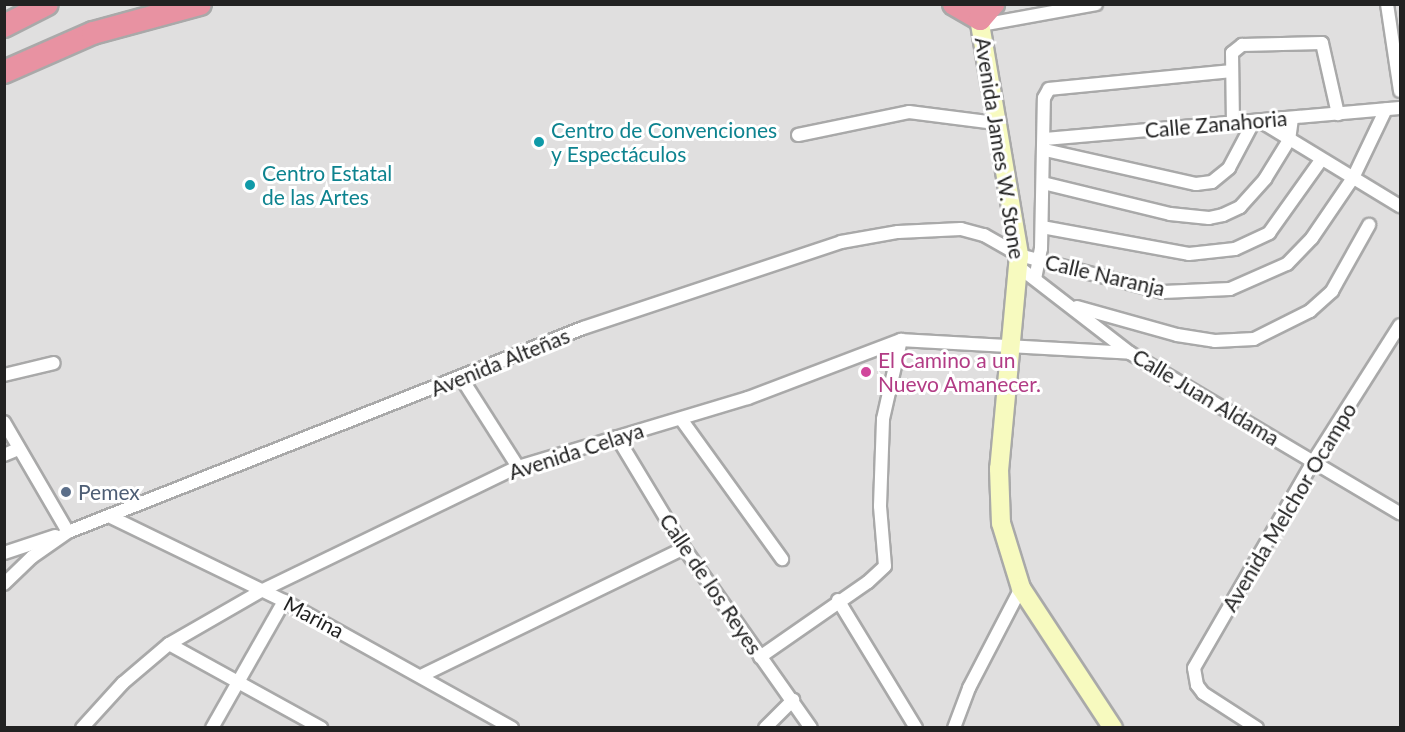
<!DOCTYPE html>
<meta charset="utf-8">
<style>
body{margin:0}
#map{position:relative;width:1405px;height:732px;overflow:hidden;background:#f2efe9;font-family:Lato,sans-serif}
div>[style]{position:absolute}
.residential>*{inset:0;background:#e0dfdf;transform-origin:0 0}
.roads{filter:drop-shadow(2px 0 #a9a9a9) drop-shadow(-2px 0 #a9a9a9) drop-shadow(0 2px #a9a9a9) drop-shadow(0 -2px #a9a9a9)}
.street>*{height:12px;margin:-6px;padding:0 6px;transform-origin:6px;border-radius:6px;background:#fff}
.secondary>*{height:18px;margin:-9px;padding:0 9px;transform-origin:9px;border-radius:9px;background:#f7fabf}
.highway>*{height:22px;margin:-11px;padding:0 11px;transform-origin:11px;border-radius:11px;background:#e892a2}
.dots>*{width:16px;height:16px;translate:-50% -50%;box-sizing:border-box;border:3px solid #fff;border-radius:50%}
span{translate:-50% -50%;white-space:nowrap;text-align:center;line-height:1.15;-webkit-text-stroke:6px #fff;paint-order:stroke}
.street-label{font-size:21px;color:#222}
.culture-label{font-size:21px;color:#0d838f}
.left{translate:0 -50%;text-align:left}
.hotel-label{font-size:21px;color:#b23c85}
.service-label{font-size:21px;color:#4e5e75}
.frame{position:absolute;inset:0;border:6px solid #222;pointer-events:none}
</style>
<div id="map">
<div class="residential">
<div style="left:5px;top:5px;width:1395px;height:722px"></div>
</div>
<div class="roads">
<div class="street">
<div style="left:1387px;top:4px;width:88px;rotate:81.5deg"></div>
<div style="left:981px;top:25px;width:117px;rotate:-10.3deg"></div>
<div style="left:1260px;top:121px;width:164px;rotate:31.3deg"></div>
<div style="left:1233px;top:124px;width:71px;rotate:-90.8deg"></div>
<div style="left:1232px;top:53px;width:13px;rotate:-39deg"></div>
<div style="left:1242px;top:45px;width:80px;rotate:-1.4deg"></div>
<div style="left:1322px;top:43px;width:73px;rotate:77.3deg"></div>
<div style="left:798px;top:135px;width:113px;rotate:-11.7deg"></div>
<div style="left:909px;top:112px;width:87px;rotate:7.3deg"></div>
<div style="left:1045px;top:139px;width:356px;rotate:-5deg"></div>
<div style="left:1045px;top:150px;width:155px;rotate:12.7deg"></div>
<div style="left:1196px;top:184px;width:16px;rotate:-7deg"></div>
<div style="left:1212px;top:182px;width:22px;rotate:-39deg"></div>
<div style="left:1229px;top:168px;width:53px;rotate:-62deg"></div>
<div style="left:1043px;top:183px;width:131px;rotate:13.7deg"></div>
<div style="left:1170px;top:214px;width:39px;rotate:6deg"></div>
<div style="left:1209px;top:218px;width:14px;rotate:-12deg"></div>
<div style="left:1223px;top:215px;width:19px;rotate:-25deg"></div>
<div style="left:1240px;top:207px;width:38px;rotate:-48deg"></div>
<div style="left:1265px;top:179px;width:46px;rotate:-58.4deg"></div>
<div style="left:1289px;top:140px;width:22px;rotate:-82deg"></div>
<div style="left:1042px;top:227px;width:149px;rotate:10.4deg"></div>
<div style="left:1189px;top:254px;width:46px;rotate:-6.2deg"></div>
<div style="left:1235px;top:249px;width:38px;rotate:-25deg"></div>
<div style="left:1269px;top:233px;width:90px;rotate:-54.5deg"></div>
<div style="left:1020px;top:268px;width:139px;rotate:37.7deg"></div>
<div style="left:1130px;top:353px;width:314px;rotate:30.7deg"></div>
<div style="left:1035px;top:279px;width:31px;rotate:-79deg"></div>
<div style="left:1041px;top:249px;width:151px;rotate:-88.9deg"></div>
<div style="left:1044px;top:98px;width:10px;rotate:-61deg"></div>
<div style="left:1049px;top:89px;width:183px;rotate:-5.6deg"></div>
<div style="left:1077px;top:307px;width:104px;rotate:15.6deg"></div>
<div style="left:1177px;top:335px;width:38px;rotate:9deg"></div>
<div style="left:1215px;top:341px;width:39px;rotate:-3deg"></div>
<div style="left:1254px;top:339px;width:63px;rotate:-26.6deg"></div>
<div style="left:1310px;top:311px;width:30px;rotate:-42deg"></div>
<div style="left:1332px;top:291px;width:76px;rotate:-60.7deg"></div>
<div style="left:4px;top:375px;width:51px;rotate:-13.5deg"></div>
<div style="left:462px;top:379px;width:104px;rotate:57.5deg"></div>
<div style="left:681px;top:419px;width:173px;rotate:54.2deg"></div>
<div style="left:4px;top:422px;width:127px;rotate:59.8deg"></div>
<div style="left:617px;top:437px;width:130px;rotate:58.9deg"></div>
<div style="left:684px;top:548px;width:220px;rotate:54.8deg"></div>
<div style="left:4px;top:455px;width:15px;rotate:-23deg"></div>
<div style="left:111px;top:517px;width:192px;rotate:25.9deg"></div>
<div style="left:284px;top:601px;width:261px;rotate:29.1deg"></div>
<div style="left:4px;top:553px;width:54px;rotate:-18.4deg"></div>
<div style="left:4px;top:584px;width:39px;rotate:-44deg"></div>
<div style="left:32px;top:557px;width:44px;rotate:-34.8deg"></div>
<div style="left:68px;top:532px;width:554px;rotate:-21.61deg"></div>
<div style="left:583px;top:328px;width:272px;rotate:-18.4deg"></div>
<div style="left:841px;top:242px;width:58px;rotate:-10deg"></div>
<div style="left:898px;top:232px;width:63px;rotate:-2.7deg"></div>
<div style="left:961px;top:229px;width:24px;rotate:15deg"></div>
<div style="left:984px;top:235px;width:40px;rotate:29.7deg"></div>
<div style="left:1019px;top:255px;width:149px;rotate:14.4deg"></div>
<div style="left:1163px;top:292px;width:67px;rotate:-2.6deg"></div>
<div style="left:1230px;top:289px;width:62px;rotate:-23.7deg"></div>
<div style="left:1287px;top:264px;width:36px;rotate:-46deg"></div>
<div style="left:1312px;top:238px;width:73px;rotate:-55.7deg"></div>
<div style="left:1353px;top:178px;width:76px;rotate:-64.4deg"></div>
<div style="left:838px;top:600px;width:150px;rotate:58.6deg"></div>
<div style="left:169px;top:644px;width:174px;rotate:28.9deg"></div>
<div style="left:760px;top:657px;width:131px;rotate:-34.8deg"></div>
<div style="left:868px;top:582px;width:23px;rotate:-43deg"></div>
<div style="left:885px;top:566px;width:60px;rotate:-94.8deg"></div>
<div style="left:880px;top:506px;width:87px;rotate:-88deg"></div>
<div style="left:883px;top:419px;width:81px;rotate:-77.2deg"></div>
<div style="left:423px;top:675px;width:290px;rotate:-25.9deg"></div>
<div style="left:82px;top:728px;width:61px;rotate:-47.7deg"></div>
<div style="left:123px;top:683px;width:60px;rotate:-40.3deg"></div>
<div style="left:169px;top:644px;width:108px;rotate:-29.9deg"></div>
<div style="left:263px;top:590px;width:283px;rotate:-25.8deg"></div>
<div style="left:518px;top:467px;width:240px;rotate:-16.7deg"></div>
<div style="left:748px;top:398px;width:164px;rotate:-20.8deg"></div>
<div style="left:901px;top:340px;width:229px;rotate:3.2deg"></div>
<div style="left:212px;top:728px;width:146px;rotate:-60.4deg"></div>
<div style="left:765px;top:728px;width:40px;rotate:-45deg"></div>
<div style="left:954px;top:728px;width:43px;rotate:-69.4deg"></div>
<div style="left:969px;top:688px;width:113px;rotate:-62.5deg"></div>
<div style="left:1257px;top:728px;width:64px;rotate:-147.1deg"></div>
<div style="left:1203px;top:693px;width:10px;rotate:-127deg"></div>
<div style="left:1197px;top:685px;width:17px;rotate:-100deg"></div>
<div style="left:1194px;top:668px;width:238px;rotate:-60deg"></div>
<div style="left:1313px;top:462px;width:162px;rotate:-57.6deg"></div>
</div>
<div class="secondary">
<div style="left:977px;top:6px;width:253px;rotate:80.4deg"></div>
<div style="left:1019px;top:255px;width:215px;rotate:95.3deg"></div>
<div style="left:999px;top:469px;width:54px;rotate:87.9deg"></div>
<div style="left:1001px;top:523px;width:68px;rotate:72.9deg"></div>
<div style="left:1021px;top:588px;width:168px;rotate:56.7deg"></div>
</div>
<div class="highway">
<div style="left:954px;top:4px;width:30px;rotate:30deg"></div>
<div style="left:980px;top:19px;width:20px;rotate:-49deg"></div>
<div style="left:4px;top:26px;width:48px;rotate:-27.1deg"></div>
<div style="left:4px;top:72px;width:97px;rotate:-23.7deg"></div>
<div style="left:93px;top:33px;width:111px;rotate:-15.2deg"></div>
</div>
</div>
<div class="dots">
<div style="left:539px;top:142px;background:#0f9aa8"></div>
<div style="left:250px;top:185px;background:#0f9aa8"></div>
<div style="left:866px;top:372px;background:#d1479c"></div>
<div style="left:66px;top:492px;background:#5c6f8a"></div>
</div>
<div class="street-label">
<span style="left:1216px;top:124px;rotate:-5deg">Calle Zanahoria</span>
<span style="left:1000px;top:148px;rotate:81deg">Avenida James W. Stone</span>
<span style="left:1105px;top:275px;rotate:13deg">Calle Naranja</span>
<span style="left:500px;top:362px;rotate:-22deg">Avenida Alteñas</span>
<span style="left:1206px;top:397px;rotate:31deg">Calle Juan Aldama</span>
<span style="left:576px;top:451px;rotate:-18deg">Avenida Celaya</span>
<span style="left:1289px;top:507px;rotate:-59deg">Avenida Melchor Ocampo</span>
<span style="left:711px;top:584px;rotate:56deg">Calle de los Reyes</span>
<span style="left:314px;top:617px;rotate:28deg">Marina</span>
</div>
<div class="culture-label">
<span class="left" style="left:551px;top:142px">Centro de Convenciones<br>y Espectáculos</span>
<span class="left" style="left:262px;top:185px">Centro Estatal<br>de las Artes</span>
</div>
<div class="hotel-label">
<span class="left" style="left:878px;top:372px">El Camino a un<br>Nuevo Amanecer.</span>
</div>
<div class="service-label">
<span class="left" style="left:78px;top:492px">Pemex</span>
</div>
<div class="frame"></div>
</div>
